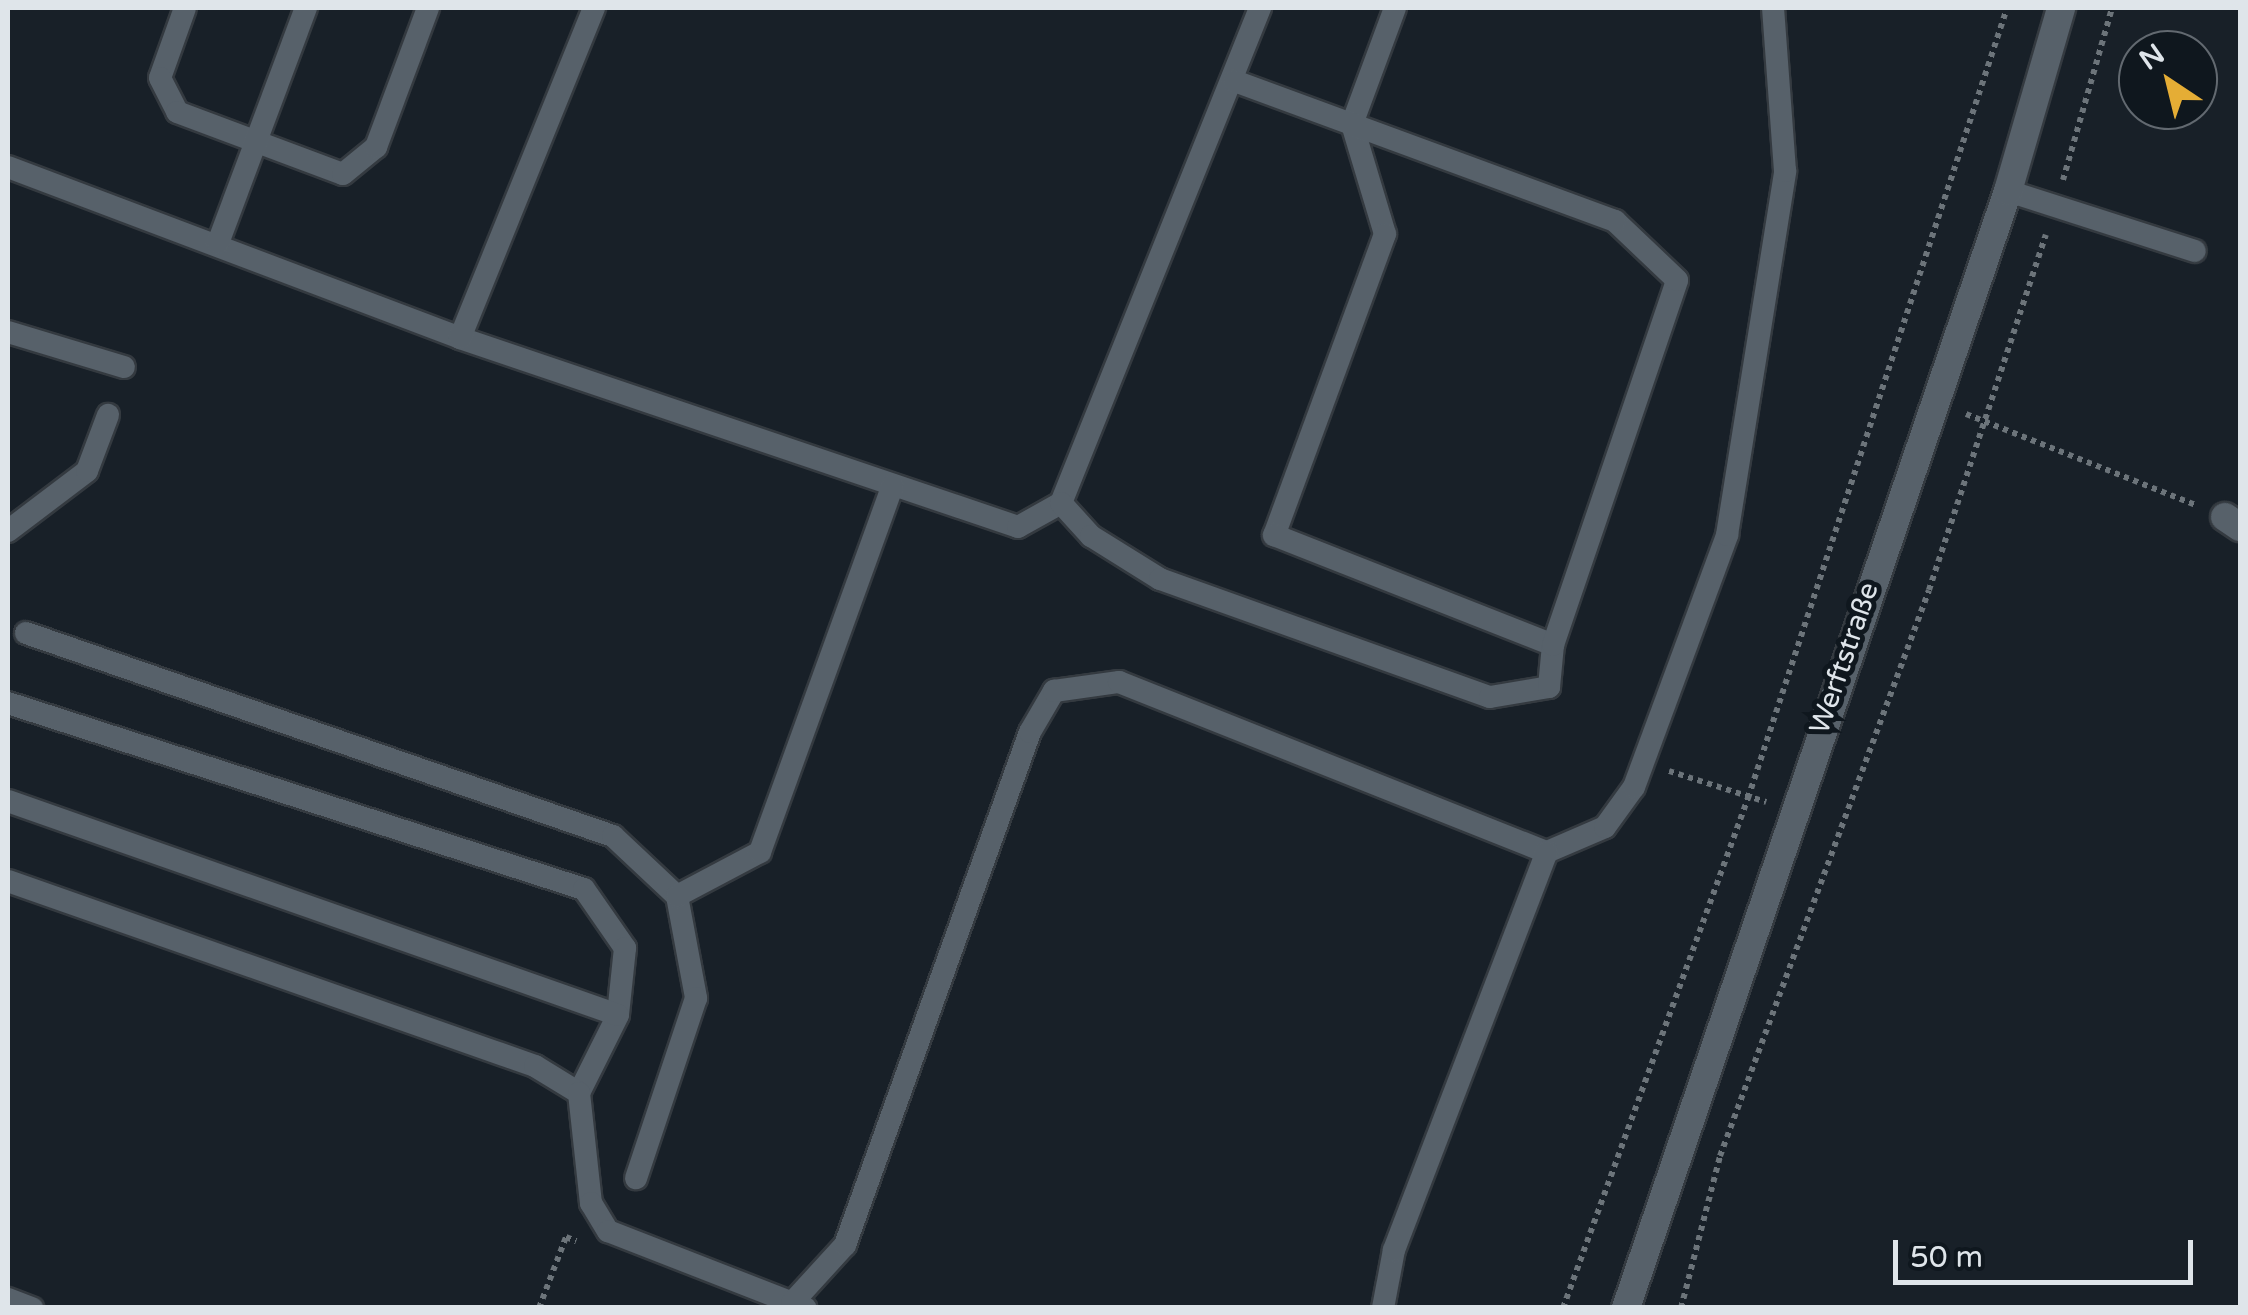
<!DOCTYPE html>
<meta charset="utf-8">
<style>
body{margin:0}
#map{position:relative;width:2248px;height:1315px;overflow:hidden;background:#182028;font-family:"Varela Round",sans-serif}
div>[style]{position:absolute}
.path>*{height:6px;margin-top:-3px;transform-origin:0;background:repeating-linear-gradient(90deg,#6c747a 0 5px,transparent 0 10px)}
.roads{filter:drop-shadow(2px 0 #343a40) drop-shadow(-2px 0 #343a40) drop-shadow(0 2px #343a40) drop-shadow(0 -2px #343a40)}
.service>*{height:22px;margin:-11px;padding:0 11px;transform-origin:11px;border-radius:11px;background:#57616a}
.minor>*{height:28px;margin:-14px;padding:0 14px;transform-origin:14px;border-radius:14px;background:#57616a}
.secondary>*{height:28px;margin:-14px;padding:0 14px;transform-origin:14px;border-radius:14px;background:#57616a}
span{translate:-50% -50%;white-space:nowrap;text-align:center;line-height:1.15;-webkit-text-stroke:10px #0f171e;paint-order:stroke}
.street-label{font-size:28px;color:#dfe5ea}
.frame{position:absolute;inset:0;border:10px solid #dfe5ea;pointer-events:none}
.north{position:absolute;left:2118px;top:30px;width:100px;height:100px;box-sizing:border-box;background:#0f171e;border:2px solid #626970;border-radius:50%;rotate:325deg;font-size:28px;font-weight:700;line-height:40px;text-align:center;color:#dfe5ea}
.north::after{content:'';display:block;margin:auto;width:35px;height:45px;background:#e5ad35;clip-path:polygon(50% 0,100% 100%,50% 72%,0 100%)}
.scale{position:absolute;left:1893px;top:1240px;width:300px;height:45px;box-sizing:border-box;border:5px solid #dfe5ea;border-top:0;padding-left:12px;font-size:30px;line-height:35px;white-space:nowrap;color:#dfe5ea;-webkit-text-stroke:8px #0f171e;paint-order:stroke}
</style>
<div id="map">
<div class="path">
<div style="left:2063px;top:180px;width:179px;rotate:-74.1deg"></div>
<div style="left:1966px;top:414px;width:247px;rotate:21.6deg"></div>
<div style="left:1669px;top:771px;width:102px;rotate:17.7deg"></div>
<div style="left:539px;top:1308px;width:76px;rotate:-69.2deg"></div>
<div style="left:566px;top:1237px;width:11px;rotate:22deg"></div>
<div style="left:1563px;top:1308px;width:543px;rotate:-70.06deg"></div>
<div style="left:1748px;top:798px;width:831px;rotate:-71.85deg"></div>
<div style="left:1681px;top:1308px;width:157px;rotate:-75.6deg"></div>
<div style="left:1720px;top:1156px;width:603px;rotate:-69.73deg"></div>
<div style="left:1929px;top:590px;width:374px;rotate:-71.8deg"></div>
</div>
<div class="roads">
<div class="service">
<div style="left:185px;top:8px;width:74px;rotate:109.7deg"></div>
<div style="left:160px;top:78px;width:38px;rotate:63deg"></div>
<div style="left:177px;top:112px;width:177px;rotate:20.5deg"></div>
<div style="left:343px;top:174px;width:43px;rotate:-39.3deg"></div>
<div style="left:376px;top:147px;width:148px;rotate:-69.5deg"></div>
<div style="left:1395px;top:8px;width:124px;rotate:110.3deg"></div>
<div style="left:1352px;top:124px;width:115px;rotate:73.3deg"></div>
<div style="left:1385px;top:234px;width:321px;rotate:110.2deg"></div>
<div style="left:1274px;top:535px;width:300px;rotate:21.5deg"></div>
<div style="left:8px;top:167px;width:483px;rotate:20.7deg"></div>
<div style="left:460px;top:338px;width:589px;rotate:18.71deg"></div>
<div style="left:1018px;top:527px;width:49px;rotate:-29.2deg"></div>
<div style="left:1061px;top:503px;width:534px;rotate:-68.1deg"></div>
<div style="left:2008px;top:191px;width:196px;rotate:17.8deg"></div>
<div style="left:218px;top:243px;width:251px;rotate:-69.5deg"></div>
<div style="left:8px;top:332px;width:121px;rotate:16.8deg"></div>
<div style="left:460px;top:338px;width:356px;rotate:-67.9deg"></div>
<div style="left:1061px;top:503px;width:45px;rotate:47.7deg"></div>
<div style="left:1091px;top:536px;width:81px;rotate:31.9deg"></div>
<div style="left:1160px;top:579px;width:350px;rotate:19.7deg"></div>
<div style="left:1490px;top:697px;width:60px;rotate:-9.6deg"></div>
<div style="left:1549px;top:687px;width:42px;rotate:-84.6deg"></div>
<div style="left:1553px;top:645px;width:385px;rotate:-71.2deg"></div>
<div style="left:1677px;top:280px;width:86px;rotate:-136.4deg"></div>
<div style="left:1615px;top:221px;width:406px;rotate:-159.8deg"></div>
<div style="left:8px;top:531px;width:99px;rotate:-37.2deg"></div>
<div style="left:87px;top:471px;width:60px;rotate:-69.4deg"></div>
<div style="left:26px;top:633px;width:621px;rotate:19.08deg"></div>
<div style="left:613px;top:836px;width:88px;rotate:43.2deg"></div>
<div style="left:677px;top:896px;width:104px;rotate:79.4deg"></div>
<div style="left:696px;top:998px;width:190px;rotate:108.4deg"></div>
<div style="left:8px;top:703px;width:605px;rotate:17.9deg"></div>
<div style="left:584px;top:889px;width:72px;rotate:55.2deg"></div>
<div style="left:625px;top:948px;width:67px;rotate:96deg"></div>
<div style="left:618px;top:1015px;width:87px;rotate:116.6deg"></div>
<div style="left:8px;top:801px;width:646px;rotate:19.33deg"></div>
<div style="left:8px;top:881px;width:559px;rotate:19.34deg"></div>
<div style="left:535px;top:1066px;width:52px;rotate:31.5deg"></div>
<div style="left:579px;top:1093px;width:111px;rotate:83.8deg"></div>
<div style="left:591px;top:1203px;width:33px;rotate:59deg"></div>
<div style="left:608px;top:1231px;width:212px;rotate:21.3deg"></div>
<div style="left:677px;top:896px;width:94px;rotate:-27.9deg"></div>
<div style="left:760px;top:852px;width:390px;rotate:-70.1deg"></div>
<div style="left:8px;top:1299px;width:26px;rotate:21deg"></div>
<div style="left:792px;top:1303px;width:79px;rotate:-47.6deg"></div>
<div style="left:845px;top:1245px;width:545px;rotate:-70.17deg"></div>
<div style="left:1030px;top:732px;width:48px;rotate:-59.7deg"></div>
<div style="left:1054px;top:691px;width:66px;rotate:-7.9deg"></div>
<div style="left:1119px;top:682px;width:461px;rotate:21.7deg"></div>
<div style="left:1547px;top:852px;width:63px;rotate:-23.3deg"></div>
<div style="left:1605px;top:827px;width:49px;rotate:-54.1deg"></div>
<div style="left:1634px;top:787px;width:269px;rotate:-69.7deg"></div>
<div style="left:1727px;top:535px;width:369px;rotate:-80.9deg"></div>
<div style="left:1785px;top:171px;width:163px;rotate:-94.2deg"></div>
<div style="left:1383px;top:1308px;width:59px;rotate:-79.3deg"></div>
<div style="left:1394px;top:1250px;width:426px;rotate:-69deg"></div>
</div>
<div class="minor">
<div style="left:2225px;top:517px;width:18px;rotate:34deg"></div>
</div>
<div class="secondary">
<div style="left:1626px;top:1308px;width:1181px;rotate:-71.12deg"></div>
<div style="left:2008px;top:191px;width:191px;rotate:-73.8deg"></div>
</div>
</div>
<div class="street-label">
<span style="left:1844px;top:658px;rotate:-71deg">Werftstraße</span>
</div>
<div class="frame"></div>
<div class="north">N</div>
<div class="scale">50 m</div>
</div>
